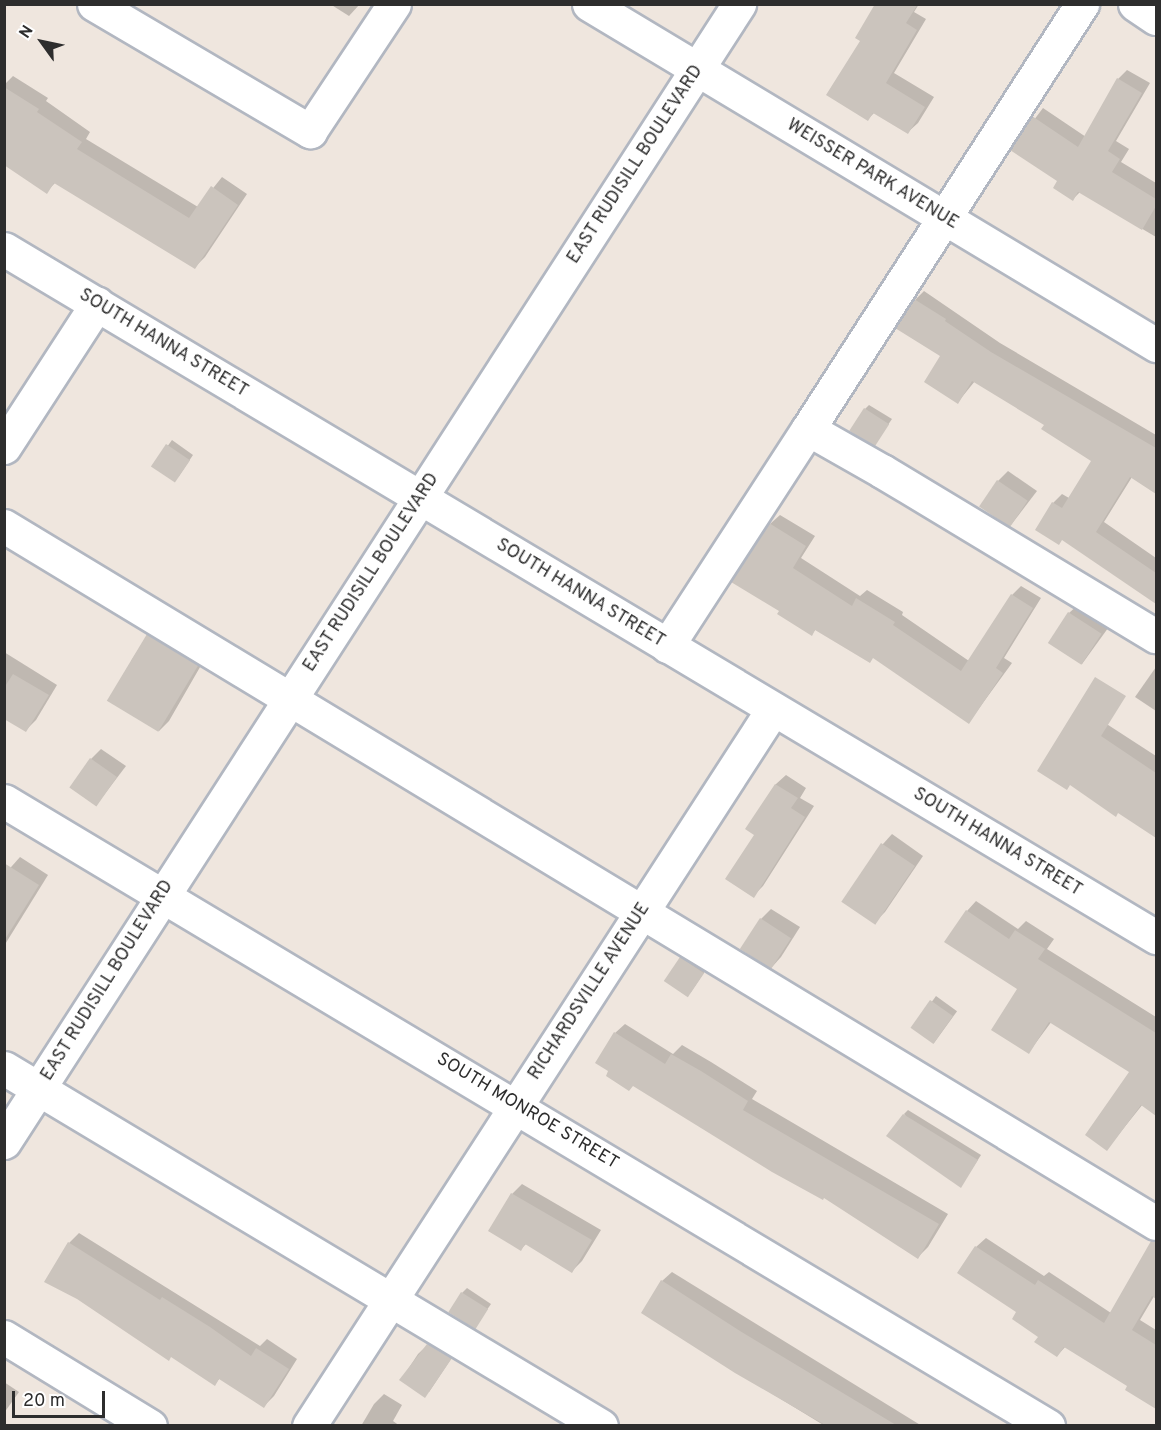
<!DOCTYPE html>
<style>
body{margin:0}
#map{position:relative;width:1161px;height:1430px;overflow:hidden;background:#efe6de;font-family:Overpass,sans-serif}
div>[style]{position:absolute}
.shadow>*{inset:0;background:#0003;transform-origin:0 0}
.building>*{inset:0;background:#cbc4bd;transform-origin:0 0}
.roads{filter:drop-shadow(2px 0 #b2b7c1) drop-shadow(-2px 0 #b2b7c1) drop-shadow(0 2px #b2b7c1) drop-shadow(0 -2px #b2b7c1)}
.minor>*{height:33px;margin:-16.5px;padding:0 16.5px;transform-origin:16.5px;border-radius:16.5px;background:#fff}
span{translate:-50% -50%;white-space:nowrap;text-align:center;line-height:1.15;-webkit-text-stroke:4.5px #fff;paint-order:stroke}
.street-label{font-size:18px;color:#2d2d2d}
.frame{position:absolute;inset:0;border:6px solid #2d2d2d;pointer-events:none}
.north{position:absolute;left:12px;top:12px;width:60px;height:60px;-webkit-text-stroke:4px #fff;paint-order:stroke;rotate:303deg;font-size:16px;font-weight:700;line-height:24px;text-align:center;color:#2d2d2d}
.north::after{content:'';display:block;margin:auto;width:21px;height:27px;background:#2d2d2d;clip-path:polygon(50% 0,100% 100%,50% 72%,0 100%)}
.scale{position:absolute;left:12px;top:1391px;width:93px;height:27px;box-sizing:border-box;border:3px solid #2d2d2d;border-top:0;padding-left:8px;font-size:18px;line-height:21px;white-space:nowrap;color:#2d2d2d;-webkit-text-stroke:4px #fff;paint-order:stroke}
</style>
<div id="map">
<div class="shadow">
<div style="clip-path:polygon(330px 4px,360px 4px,349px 16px)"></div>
<div style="clip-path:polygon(876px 4px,919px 4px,914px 12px,926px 19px,894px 73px,934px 97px,918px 123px,908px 132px,875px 112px,868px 119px,862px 40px)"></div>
<div style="clip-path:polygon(1127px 70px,1150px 83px,1116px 141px,1129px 149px,1121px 162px,1156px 183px,1156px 237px,1080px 192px,1073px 199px,1059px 181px,1012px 149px,1043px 108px,1086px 137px,1118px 79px)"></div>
<div style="clip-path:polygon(13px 76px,48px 98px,46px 101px,90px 132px,86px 139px,198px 207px,222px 177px,247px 194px,205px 257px,195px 267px,56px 182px,46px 192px,4px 163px,4px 85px)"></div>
<div style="clip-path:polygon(924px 291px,1000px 343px,1156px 435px,1156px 492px,1132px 477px,1104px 522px,1156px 558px,1156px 602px,1062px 539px,1053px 503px,1062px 494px,1069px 498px,1093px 460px,1046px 424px,975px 381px,958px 402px,942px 355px,915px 300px)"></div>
<div style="clip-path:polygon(869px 405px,892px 419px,875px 444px,865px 409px)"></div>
<div style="clip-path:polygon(172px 440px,193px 455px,179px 476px,153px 466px)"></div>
<div style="clip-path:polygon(1008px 471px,1037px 491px,1011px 525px,998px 481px)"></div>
<div style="clip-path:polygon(780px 515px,815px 536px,801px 558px,860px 596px,867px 590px,903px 612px,902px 615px,969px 661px,1012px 595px,1021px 586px,1041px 598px,1004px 658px,1012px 663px,969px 722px,874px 657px,816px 629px,812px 634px,770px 524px)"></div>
<div style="clip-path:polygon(1079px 604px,1111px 624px,1082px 664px,1069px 613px)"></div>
<div style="clip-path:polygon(158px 625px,207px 655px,169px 721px,159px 731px,135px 663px,131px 661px,148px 635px)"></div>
<div style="clip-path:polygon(4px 652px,57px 685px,36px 720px,26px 730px,4px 715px)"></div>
<div style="clip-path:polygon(1156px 667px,1156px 711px,1135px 697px)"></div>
<div style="clip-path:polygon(1082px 708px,1156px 756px,1156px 835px,1119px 812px)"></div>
<div style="clip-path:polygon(101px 749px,126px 766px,97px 804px,91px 759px)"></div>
<div style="clip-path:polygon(786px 775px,806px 788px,800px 798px,814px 806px,763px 886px,753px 896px,756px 834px,747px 829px,776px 784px)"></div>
<div style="clip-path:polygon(892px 834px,923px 856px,885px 912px,875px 922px,844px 901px,883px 844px)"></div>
<div style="clip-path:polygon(20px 857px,48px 875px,4px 946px,4px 875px)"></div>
<div style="clip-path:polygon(976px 901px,1018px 929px,1026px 921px,1054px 939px,1047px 949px,1156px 1017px,1156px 1109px,1154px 1112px,1143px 1104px,1107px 1149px,1132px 1072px,1052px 1021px,1029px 1052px,1019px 988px,967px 911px)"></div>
<div style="clip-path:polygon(771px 909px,800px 927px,781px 957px,772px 967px,761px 919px)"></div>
<div style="clip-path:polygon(685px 953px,707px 968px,691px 992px,681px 958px)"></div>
<div style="left:936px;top:996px;width:26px;height:39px;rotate:36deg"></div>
<div style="clip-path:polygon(625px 1024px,673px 1054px,682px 1045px,711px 1062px,757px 1091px,752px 1099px,948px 1214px,928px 1247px,918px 1257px,615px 1033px)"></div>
<div style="clip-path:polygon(908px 1110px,981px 1155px,961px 1186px,904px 1114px)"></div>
<div style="clip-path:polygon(522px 1184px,601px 1230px,582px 1261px,572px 1271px,527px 1243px,521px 1249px,512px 1194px)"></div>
<div style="clip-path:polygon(79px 1233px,260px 1346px,267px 1339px,297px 1359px,274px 1396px,264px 1406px,220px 1378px,215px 1384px,69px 1243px)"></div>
<div style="clip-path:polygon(986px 1238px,1044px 1276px,1049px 1272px,1111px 1313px,1154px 1246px,1156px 1247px,1156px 1293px,1140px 1320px,1156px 1330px,1156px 1407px,1127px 1389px,1129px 1386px,1066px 1346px,1057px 1356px,1018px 1312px,976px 1247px)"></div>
<div style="clip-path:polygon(672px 1272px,922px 1426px,825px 1426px,735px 1371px,662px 1281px)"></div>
<div style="clip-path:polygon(467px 1288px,491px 1304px,475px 1327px,462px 1293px)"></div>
<div style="clip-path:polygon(433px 1340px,455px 1353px,429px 1392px,401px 1380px,418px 1354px)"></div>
<div style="clip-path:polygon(4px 1382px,19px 1392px,4px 1413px)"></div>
<div style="clip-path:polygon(384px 1394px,402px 1405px,393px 1421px,400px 1426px,361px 1426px,374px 1404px)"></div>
</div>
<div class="building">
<div style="clip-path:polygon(875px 4px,918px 4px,906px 23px,917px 30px,886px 83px,925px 107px,908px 134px,873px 113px,868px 121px,826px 95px,860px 41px,855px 38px)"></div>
<div style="clip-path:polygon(1117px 78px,1142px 93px,1108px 151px,1120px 159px,1112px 172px,1156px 199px,1156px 206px,1142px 230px,1078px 192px,1073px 201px,1053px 188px,1057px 181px,1010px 150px,1032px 116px,1078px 147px)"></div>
<div style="clip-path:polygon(4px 87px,39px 109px,37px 112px,82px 142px,77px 149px,189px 218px,211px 186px,238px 205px,195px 269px,54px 183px,47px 194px,4px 165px)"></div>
<div style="clip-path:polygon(914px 299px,946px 319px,945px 321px,991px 352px,1156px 448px,1156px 494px,1130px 477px,1096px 532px,1156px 573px,1156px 604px,1062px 540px,1059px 545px,1035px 530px,1052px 502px,1062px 508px,1091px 461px,1041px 429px,1044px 425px,972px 381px,958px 404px,924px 382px,940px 356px,895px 328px)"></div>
<div style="left:864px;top:408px;width:30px;height:27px;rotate:33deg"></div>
<div style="left:166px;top:444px;width:29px;height:27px;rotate:34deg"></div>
<div style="left:997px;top:480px;width:37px;height:32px;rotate:34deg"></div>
<div style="clip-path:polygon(769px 523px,806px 546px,793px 568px,852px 606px,856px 598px,895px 622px,893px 625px,961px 671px,1011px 594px,1033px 608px,996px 668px,1003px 673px,969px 724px,873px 658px,870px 663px,815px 630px,812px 636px,777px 614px,779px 611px,731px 582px)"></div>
<div style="left:1068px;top:612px;width:40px;height:37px;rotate:33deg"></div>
<div style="left:147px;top:634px;width:60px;height:78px;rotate:31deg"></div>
<div style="clip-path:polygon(13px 674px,49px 695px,26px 732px,4px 719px,4px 688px)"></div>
<div style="clip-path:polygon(1095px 677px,1126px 696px,1101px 736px,1156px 773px,1156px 838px,1118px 813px,1116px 817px,1070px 785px,1067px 790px,1037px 771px)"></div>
<div style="left:90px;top:758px;width:33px;height:36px;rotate:35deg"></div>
<div style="clip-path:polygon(775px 784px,798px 798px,791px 808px,805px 817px,754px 898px,725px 879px,754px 835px,745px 829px)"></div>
<div style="left:881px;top:843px;width:41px;height:71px;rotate:34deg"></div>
<div style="clip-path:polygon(4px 863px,39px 885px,4px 941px)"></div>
<div style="clip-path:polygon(966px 910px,1009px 939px,1015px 930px,1045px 949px,1038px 959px,1156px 1033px,1156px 1116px,1141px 1105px,1107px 1151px,1085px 1135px,1129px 1072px,1049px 1022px,1029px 1054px,991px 1030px,1017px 989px,944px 942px)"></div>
<div style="left:760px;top:918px;width:37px;height:37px;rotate:33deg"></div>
<div style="left:680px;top:957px;width:29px;height:29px;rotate:34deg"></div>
<div style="left:930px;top:1000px;width:28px;height:34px;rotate:35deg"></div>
<div style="clip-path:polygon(614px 1032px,665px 1064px,671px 1054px,701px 1071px,748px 1101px,743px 1110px,939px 1224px,918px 1259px,824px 1198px,823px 1200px,772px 1172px,633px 1086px,629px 1091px,606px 1076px,608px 1071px,595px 1063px)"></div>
<div style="clip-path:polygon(903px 1114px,978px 1160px,961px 1188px,886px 1136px)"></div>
<div style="clip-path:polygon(511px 1193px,592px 1240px,572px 1273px,525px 1244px,521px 1251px,488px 1231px)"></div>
<div style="clip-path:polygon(1151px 1241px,1156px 1242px,1156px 1299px,1152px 1296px,1132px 1330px,1156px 1345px,1156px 1409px,1125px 1390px,1127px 1386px,1064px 1347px,1057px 1357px,1034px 1342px,1038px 1337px,1012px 1319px,1016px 1312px,957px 1273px,975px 1246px,1035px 1285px,1038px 1280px,1104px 1323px)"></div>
<div style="clip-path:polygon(68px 1242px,160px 1300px,162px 1297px,210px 1327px,251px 1356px,256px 1348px,289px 1369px,264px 1408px,219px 1379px,215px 1386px,171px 1357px,169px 1361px,77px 1299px,44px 1282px)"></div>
<div style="clip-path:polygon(661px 1280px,740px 1331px,896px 1425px,825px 1425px,735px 1373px,641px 1313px)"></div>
<div style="left:461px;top:1292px;width:32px;height:24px;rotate:32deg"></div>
<div style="clip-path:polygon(427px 1344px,452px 1358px,425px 1398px,399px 1380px)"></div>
</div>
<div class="roads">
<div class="minor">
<div style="left:94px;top:4px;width:251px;rotate:30.5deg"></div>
<div style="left:310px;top:131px;width:152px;rotate:-56.5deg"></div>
<div style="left:589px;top:4px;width:662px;rotate:31.02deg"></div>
<div style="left:1135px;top:4px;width:25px;rotate:34deg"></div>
<div style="left:4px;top:249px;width:1342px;rotate:30.85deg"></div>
<div style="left:808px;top:429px;width:506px;rotate:-57.19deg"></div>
<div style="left:4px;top:447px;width:171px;rotate:-57deg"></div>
<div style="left:4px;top:526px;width:1346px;rotate:31.18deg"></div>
<div style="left:667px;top:646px;width:259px;rotate:-57deg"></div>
<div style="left:808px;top:429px;width:85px;rotate:29.6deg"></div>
<div style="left:882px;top:471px;width:320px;rotate:31.1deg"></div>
<div style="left:4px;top:801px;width:1217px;rotate:30.91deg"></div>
<div style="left:4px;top:1068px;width:696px;rotate:30.95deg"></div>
<div style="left:4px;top:1142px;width:1355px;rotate:-57.14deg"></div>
<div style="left:4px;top:1337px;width:171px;rotate:31.4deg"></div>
<div style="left:309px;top:1426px;width:854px;rotate:-57.09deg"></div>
</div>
</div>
<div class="street-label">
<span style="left:636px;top:165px;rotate:-57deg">EAST RUDISILL BOULEVARD</span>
<span style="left:872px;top:175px;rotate:31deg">WEISSER PARK AVENUE</span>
<span style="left:163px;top:344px;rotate:31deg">SOUTH HANNA STREET</span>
<span style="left:372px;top:573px;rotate:-57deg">EAST RUDISILL BOULEVARD</span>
<span style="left:580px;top:594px;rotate:31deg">SOUTH HANNA STREET</span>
<span style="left:997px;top:843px;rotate:31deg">SOUTH HANNA STREET</span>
<span style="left:108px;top:981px;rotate:-58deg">EAST RUDISILL BOULEVARD</span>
<span style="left:590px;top:992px;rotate:-57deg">RICHARDSVILLE AVENUE</span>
<span style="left:527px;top:1112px;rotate:31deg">SOUTH MONROE STREET</span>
</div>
<div class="frame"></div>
<div class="north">N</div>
<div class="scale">20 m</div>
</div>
